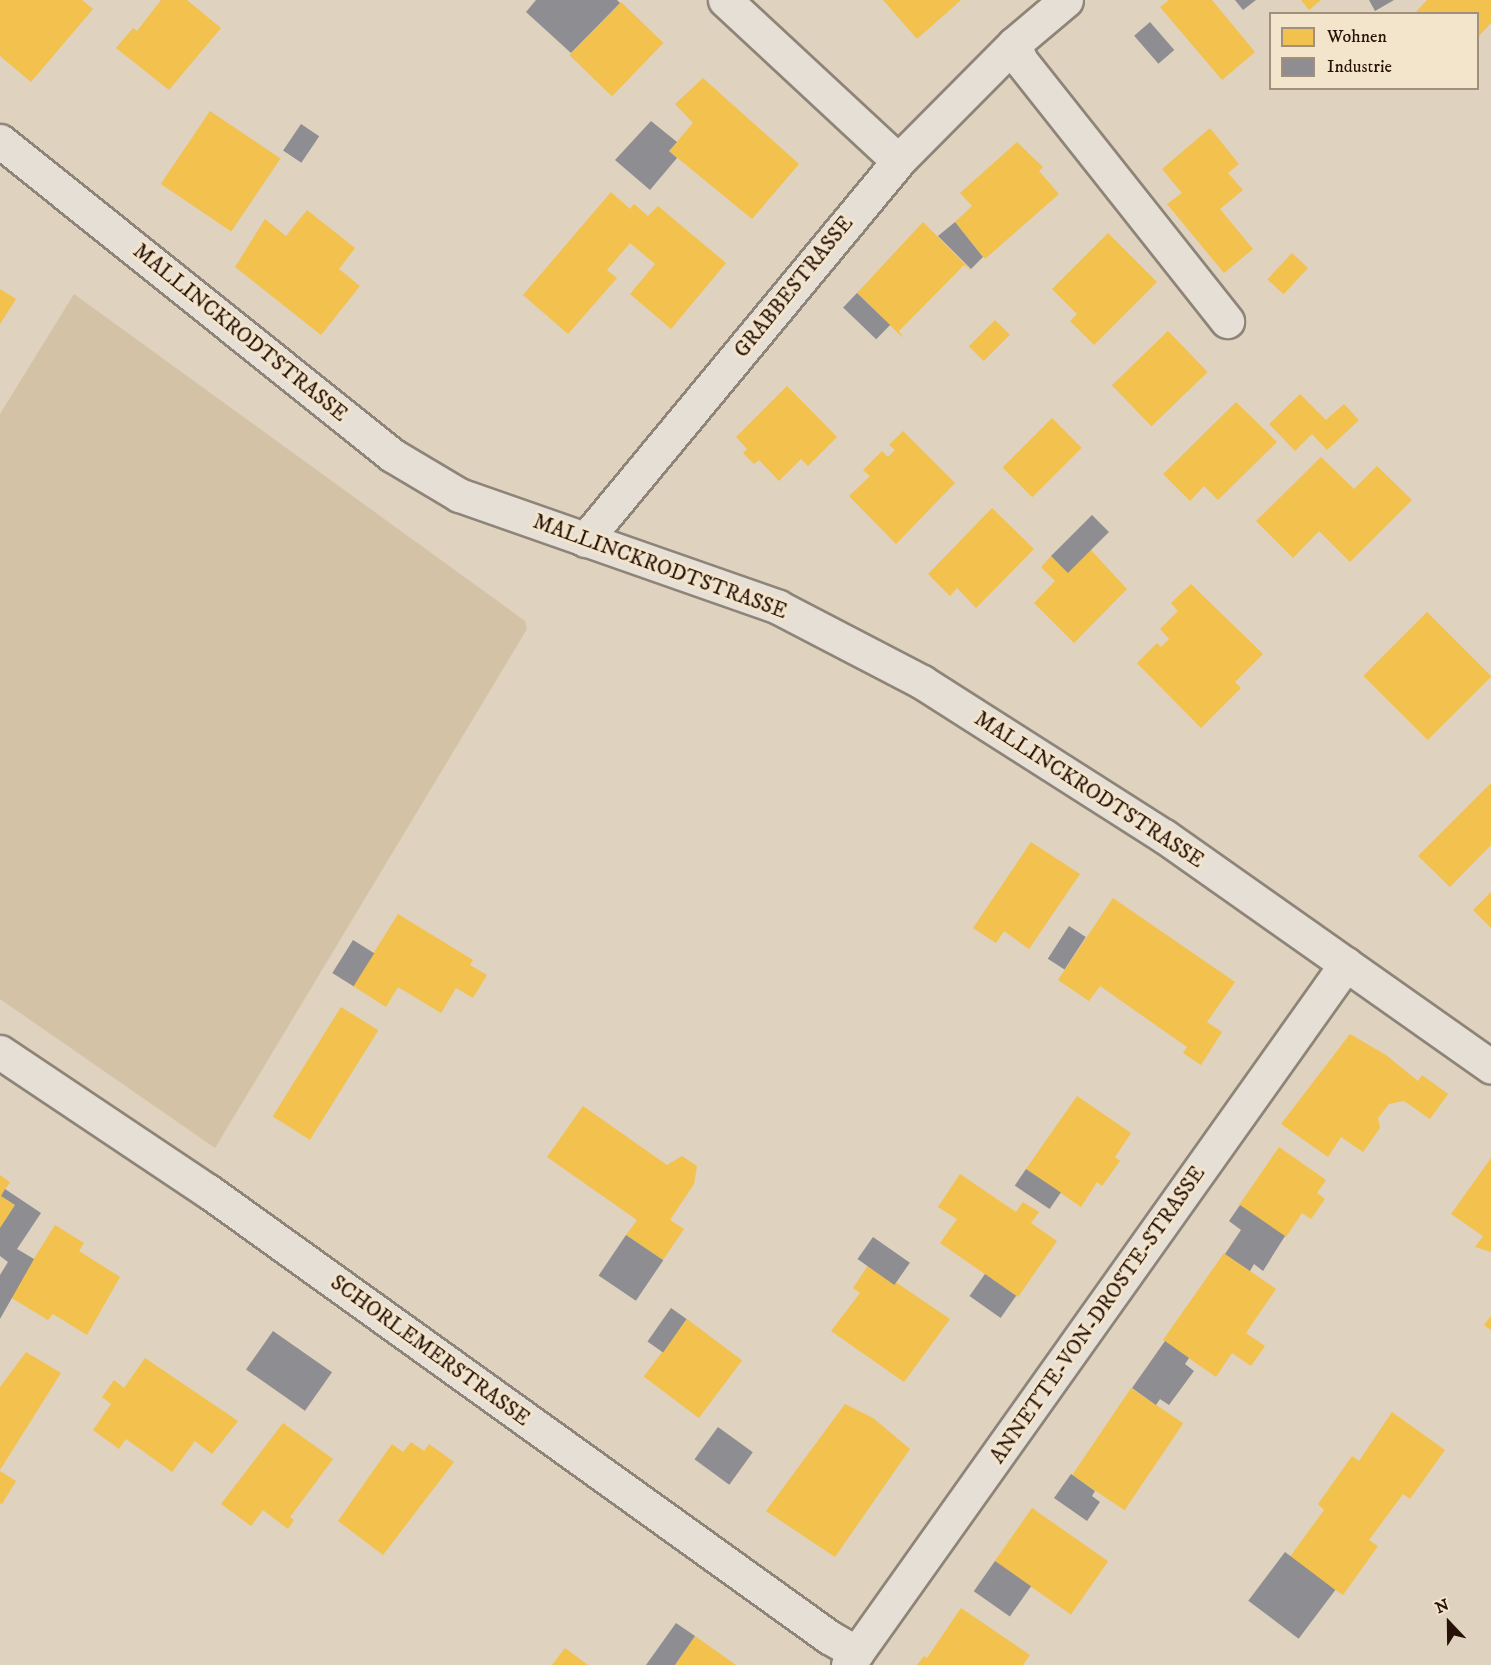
<!DOCTYPE html>
<style>
body{margin:0}
#map{position:relative;width:1491px;height:1665px;overflow:hidden;background:#dfd2be;font-family:"IM FELL DW Pica",serif}
div>[style]{position:absolute}
.green>*{inset:0;background:#d4c2a7}
.homes>*{inset:0;background:#f2c14e;transform-origin:0 0}
.industry>*{inset:0;background:#8d8d92;transform-origin:0 0}
.roads{filter:drop-shadow(2px 0 #8e8478) drop-shadow(-2px 0 #8e8478) drop-shadow(0 2px #8e8478) drop-shadow(0 -2px #8e8478)}
.minor>*{height:33px;margin:-16.5px;padding:0 16.5px;transform-origin:16.5px;border-radius:16.5px;background:#e5dfd5}
span{translate:-50% -50%;white-space:nowrap;text-align:center;line-height:1.15;-webkit-text-stroke:6px #f3e4cc;paint-order:stroke}
.street-label{font-size:21px;color:#271207}
.legend{position:absolute;left:1269px;top:12px;width:210px;height:78px;box-sizing:border-box;background:#f3e4cc;border:2px solid #a1907d;margin:0;padding:8px 10px;list-style:none;font-size:18px;color:#271207}
.legend li{display:flex;align-items:center;gap:12px;height:30px}
.legend b{width:30px;border:2px solid #a1907d}
.north{position:absolute;left:1419px;top:1593px;width:60px;height:60px;-webkit-text-stroke:4px #f3e4cc;paint-order:stroke;rotate:338deg;font-size:16px;font-weight:700;line-height:24px;text-align:center;color:#271207}
.north::after{content:'';display:block;margin:auto;width:21px;height:27px;background:#271207;clip-path:polygon(50% 0,100% 100%,50% 72%,0 100%)}
</style>
<div id="map">
<div class="green">
<div style="clip-path:polygon(74px 294px,525px 621px,527px 629px,215px 1148px,0 999px,0 414px)"></div>
</div>
<div class="homes">
<div style="clip-path:polygon(0 0,82px 0,93px 9px,31px 82px,0 56px)"></div>
<div style="clip-path:polygon(161px 0,187px 0,221px 28px,169px 90px,116px 48px,133px 28px,137px 31px)"></div>
<div style="clip-path:polygon(883px 0,961px 0,917px 39px)"></div>
<div style="clip-path:polygon(1169px 0,1212px 0,1255px 52px,1222px 80px,1160px 7px)"></div>
<div style="clip-path:polygon(1301px 0,1321px 0,1309px 10px)"></div>
<div style="clip-path:polygon(1427px 0,1491px 0,1491px 23px,1478px 37px,1478px 14px,1414px 14px)"></div>
<div style="left:621px;top:2px;width:59px;height:74px;rotate:44deg"></div>
<div style="clip-path:polygon(703px 78px,799px 164px,752px 219px,669px 151px,693px 123px,675px 104px)"></div>
<div style="left:210px;top:111px;width:85px;height:88px;rotate:34deg"></div>
<div style="clip-path:polygon(1210px 128px,1239px 164px,1228px 173px,1243px 190px,1220px 209px,1253px 249px,1224px 273px,1167px 204px,1182px 193px,1162px 169px)"></div>
<div style="clip-path:polygon(1017px 142px,1043px 167px,1039px 171px,1059px 194px,985px 259px,955px 222px,972px 206px,960px 193px)"></div>
<div style="clip-path:polygon(611px 192px,630px 209px,634px 204px,648px 216px,658px 206px,726px 263px,671px 329px,630px 294px,655px 264px,630px 243px,607px 270px,617px 278px,568px 334px,523px 295px)"></div>
<div style="clip-path:polygon(307px 210px,355px 248px,339px 269px,360px 286px,321px 335px,235px 267px,265px 219px,286px 236px)"></div>
<div style="clip-path:polygon(923px 222px,973px 272px,964px 265px,899px 331px,903px 338px,857px 293px)"></div>
<div style="clip-path:polygon(1108px 233px,1157px 282px,1094px 345px,1070px 321px,1077px 314px,1052px 289px)"></div>
<div style="left:1292px;top:253px;width:22px;height:36px;rotate:43deg"></div>
<div style="clip-path:polygon(0 289px,16px 299px,0 324px)"></div>
<div style="left:995px;top:320px;width:21px;height:37px;rotate:45deg"></div>
<div style="left:1168px;top:331px;width:57px;height:78px;rotate:46deg"></div>
<div style="clip-path:polygon(787px 386px,837px 437px,808px 466px,801px 459px,779px 481px,759px 460px,754px 464px,743px 453px,747px 449px,736px 437px)"></div>
<div style="clip-path:polygon(1300px 394px,1326px 420px,1344px 404px,1359px 420px,1327px 450px,1312px 434px,1295px 451px,1269px 424px)"></div>
<div style="clip-path:polygon(1236px 402px,1277px 442px,1218px 500px,1204px 486px,1190px 501px,1163px 474px)"></div>
<div style="left:1052px;top:418px;width:42px;height:70px;rotate:45deg"></div>
<div style="clip-path:polygon(903px 431px,955px 483px,896px 544px,849px 496px,870px 476px,863px 470px,882px 451px,888px 457px,895px 450px,889px 445px)"></div>
<div style="clip-path:polygon(1321px 457px,1354px 489px,1377px 466px,1412px 500px,1350px 562px,1319px 531px,1293px 558px,1256px 521px)"></div>
<div style="clip-path:polygon(992px 508px,1034px 549px,976px 608px,957px 588px,950px 596px,928px 574px)"></div>
<div style="clip-path:polygon(1089px 548px,1127px 589px,1074px 643px,1034px 603px,1055px 581px,1041px 567px,1051px 556px,1067px 571px)"></div>
<div style="clip-path:polygon(1191px 584px,1263px 654px,1235px 682px,1241px 688px,1201px 728px,1137px 663px,1157px 643px,1161px 647px,1169px 639px,1160px 629px,1178px 611px,1171px 603px)"></div>
<div style="left:1427px;top:612px;width:91px;height:90px;rotate:45deg"></div>
<div style="clip-path:polygon(1491px 783px,1491px 845px,1450px 887px,1418px 856px)"></div>
<div style="clip-path:polygon(1031px 842px,1080px 874px,1029px 949px,1004px 931px,996px 943px,973px 928px)"></div>
<div style="clip-path:polygon(1491px 892px,1491px 928px,1473px 910px)"></div>
<div style="clip-path:polygon(1113px 898px,1235px 982px,1207px 1022px,1222px 1032px,1201px 1065px,1183px 1053px,1187px 1047px,1100px 986px,1089px 1001px,1058px 980px)"></div>
<div style="clip-path:polygon(398px 914px,473px 960px,470px 965px,487px 975px,473px 998px,456px 988px,441px 1013px,398px 987px,386px 1007px,353px 986px)"></div>
<div style="left:341px;top:1007px;width:44px;height:129px;rotate:32deg"></div>
<div style="clip-path:polygon(1350px 1034px,1386px 1055px,1418px 1081px,1422px 1075px,1448px 1094px,1430px 1119px,1404px 1101px,1389px 1104px,1378px 1118px,1380px 1128px,1363px 1152px,1341px 1137px,1328px 1157px,1281px 1124px)"></div>
<div style="clip-path:polygon(1077px 1096px,1131px 1133px,1115px 1157px,1120px 1161px,1102px 1186px,1097px 1182px,1081px 1207px,1026px 1169px)"></div>
<div style="clip-path:polygon(583px 1106px,667px 1165px,682px 1156px,697px 1166px,694px 1184px,670px 1220px,684px 1229px,663px 1260px,626px 1235px,637px 1220px,547px 1157px)"></div>
<div style="clip-path:polygon(1279px 1147px,1326px 1180px,1317px 1193px,1325px 1199px,1311px 1219px,1302px 1213px,1286px 1237px,1239px 1205px)"></div>
<div style="clip-path:polygon(1491px 1158px,1491px 1252px,1475px 1247px,1483px 1236px,1451px 1214px)"></div>
<div style="clip-path:polygon(960px 1174px,1016px 1212px,1023px 1202px,1039px 1212px,1031px 1223px,1057px 1241px,1018px 1297px,940px 1243px,957px 1219px,938px 1207px)"></div>
<div style="clip-path:polygon(0 1175px,10px 1182px,1px 1196px,15px 1205px,0 1228px)"></div>
<div style="clip-path:polygon(55px 1225px,84px 1243px,79px 1251px,120px 1277px,87px 1335px,53px 1314px,48px 1320px,10px 1297px)"></div>
<div style="clip-path:polygon(1224px 1253px,1276px 1289px,1246px 1333px,1265px 1346px,1251px 1366px,1232px 1353px,1216px 1377px,1163px 1340px)"></div>
<div style="clip-path:polygon(869px 1264px,950px 1319px,904px 1382px,831px 1331px,860px 1293px,853px 1288px)"></div>
<div style="clip-path:polygon(1491px 1316px,1491px 1330px,1484px 1325px)"></div>
<div style="left:687px;top:1319px;width:69px;height:72px;rotate:37deg"></div>
<div style="clip-path:polygon(26px 1352px,61px 1373px,0 1470px,0 1387px)"></div>
<div style="clip-path:polygon(145px 1358px,238px 1421px,212px 1454px,195px 1441px,172px 1472px,126px 1439px,119px 1449px,93px 1430px,111px 1404px,102px 1397px,114px 1380px,124px 1388px)"></div>
<div style="left:1131px;top:1388px;width:63px;height:105px;rotate:34deg"></div>
<div style="clip-path:polygon(845px 1404px,873px 1418px,910px 1449px,835px 1557px,766px 1511px)"></div>
<div style="clip-path:polygon(1392px 1412px,1445px 1450px,1410px 1499px,1403px 1494px,1369px 1540px,1378px 1546px,1343px 1595px,1289px 1558px,1324px 1510px,1318px 1504px,1352px 1456px,1359px 1461px)"></div>
<div style="clip-path:polygon(283px 1423px,333px 1459px,290px 1517px,294px 1520px,288px 1529px,263px 1510px,251px 1526px,221px 1504px)"></div>
<div style="clip-path:polygon(411px 1442px,424px 1451px,429px 1444px,454px 1462px,383px 1555px,338px 1521px,392px 1444px,403px 1452px)"></div>
<div style="clip-path:polygon(0 1471px,16px 1481px,2px 1504px,0 1503px)"></div>
<div style="left:1032px;top:1508px;width:93px;height:65px;rotate:35deg"></div>
<div style="clip-path:polygon(961px 1608px,1030px 1655px,1023px 1665px,917px 1665px,924px 1656px,927px 1658px)"></div>
<div style="clip-path:polygon(695px 1636px,736px 1665px,675px 1665px)"></div>
<div style="clip-path:polygon(565px 1648px,588px 1665px,552px 1665px)"></div>
</div>
<div class="industry">
<div style="clip-path:polygon(536px 0,617px 0,620px 3px,571px 53px,526px 12px)"></div>
<div style="clip-path:polygon(1235px 0,1256px 0,1243px 10px)"></div>
<div style="clip-path:polygon(1369px 0,1394px 0,1375px 11px)"></div>
<div style="left:1150px;top:22px;width:37px;height:21px;rotate:49deg"></div>
<div style="clip-path:polygon(651px 121px,677px 142px,669px 151px,677px 158px,650px 190px,615px 160px)"></div>
<div style="left:301px;top:124px;width:22px;height:32px;rotate:34deg"></div>
<div style="clip-path:polygon(955px 222px,983px 257px,971px 269px,938px 236px)"></div>
<div style="left:857px;top:293px;width:46px;height:20px;rotate:44deg"></div>
<div style="left:1092px;top:515px;width:24px;height:58px;rotate:45deg"></div>
<div style="left:1069px;top:926px;width:20px;height:39px;rotate:33deg"></div>
<div style="left:353px;top:940px;width:25px;height:39px;rotate:32deg"></div>
<div style="left:1026px;top:1169px;width:42px;height:20px;rotate:34deg"></div>
<div style="clip-path:polygon(5px 1189px,41px 1213px,17px 1249px,34px 1259px,0 1319px,0 1275px,8px 1262px,0 1256px,0 1228px,15px 1205px,1px 1196px)"></div>
<div style="clip-path:polygon(1240px 1205px,1285px 1236px,1263px 1271px,1254px 1264px,1250px 1271px,1225px 1254px,1241px 1230px,1229px 1221px)"></div>
<div style="left:626px;top:1235px;width:45px;height:49px;rotate:34deg"></div>
<div style="left:873px;top:1237px;width:45px;height:27px;rotate:35deg"></div>
<div style="left:985px;top:1274px;width:38px;height:27px;rotate:35deg"></div>
<div style="left:671px;top:1308px;width:19px;height:41px;rotate:35deg"></div>
<div style="left:273px;top:1331px;width:72px;height:47px;rotate:35deg"></div>
<div style="clip-path:polygon(1165px 1341px,1189px 1358px,1185px 1364px,1194px 1371px,1169px 1405px,1160px 1399px,1156px 1405px,1132px 1388px)"></div>
<div style="left:718px;top:1427px;width:43px;height:40px;rotate:36deg"></div>
<div style="clip-path:polygon(1071px 1474px,1095px 1491px,1092px 1496px,1100px 1502px,1087px 1521px,1054px 1498px)"></div>
<div style="left:1285px;top:1552px;width:63px;height:61px;rotate:37deg"></div>
<div style="left:995px;top:1561px;width:44px;height:37px;rotate:35deg"></div>
<div style="clip-path:polygon(676px 1623px,695px 1636px,675px 1665px,646px 1665px)"></div>
</div>
<div class="roads">
<div class="minor">
<div style="left:725px;top:0;width:236px;rotate:42.9deg"></div>
<div style="left:1014px;top:44px;width:18px;rotate:68deg"></div>
<div style="left:1021px;top:61px;width:332px;rotate:51.6deg"></div>
<div style="left:0;top:141px;width:502px;rotate:38.7deg"></div>
<div style="left:392px;top:455px;width:78px;rotate:30.8deg"></div>
<div style="left:459px;top:495px;width:338px;rotate:19.3deg"></div>
<div style="left:778px;top:607px;width:162px;rotate:27.5deg"></div>
<div style="left:922px;top:682px;width:287px;rotate:32.5deg"></div>
<div style="left:1164px;top:836px;width:400px;rotate:35.2deg"></div>
<div style="left:585px;top:540px;width:492px;rotate:-50.4deg"></div>
<div style="left:898px;top:161px;width:165px;rotate:-45.2deg"></div>
<div style="left:1014px;top:44px;width:68px;rotate:-40.2deg"></div>
<div style="left:0;top:1052px;width:250px;rotate:33.8deg"></div>
<div style="left:208px;top:1191px;width:765px;rotate:35.69deg"></div>
<div style="left:829px;top:1637px;width:32px;rotate:30deg"></div>
<div style="left:848px;top:1665px;width:860px;rotate:-54.61deg"></div>
</div>
</div>
<div class="street-label">
<span style="left:794px;top:287px;rotate:-51deg">GRABBESTRASSE</span>
<span style="left:240px;top:333px;rotate:39deg">MALLINCKRODTSTRASSE</span>
<span style="left:660px;top:567px;rotate:20deg">MALLINCKRODTSTRASSE</span>
<span style="left:1089px;top:790px;rotate:33deg">MALLINCKRODTSTRASSE</span>
<span style="left:1098px;top:1315px;rotate:-55deg">ANNETTE-VON-DROSTE-STRASSE</span>
<span style="left:430px;top:1351px;rotate:36deg">SCHORLEMERSTRASSE</span>
</div>
<ul class="legend">
<li><b style="height:16px;background:#f2c14e"></b>Wohnen</li>
<li><b style="height:16px;background:#8d8d92"></b>Industrie</li>
</ul>
<div class="north">N</div>
</div>
